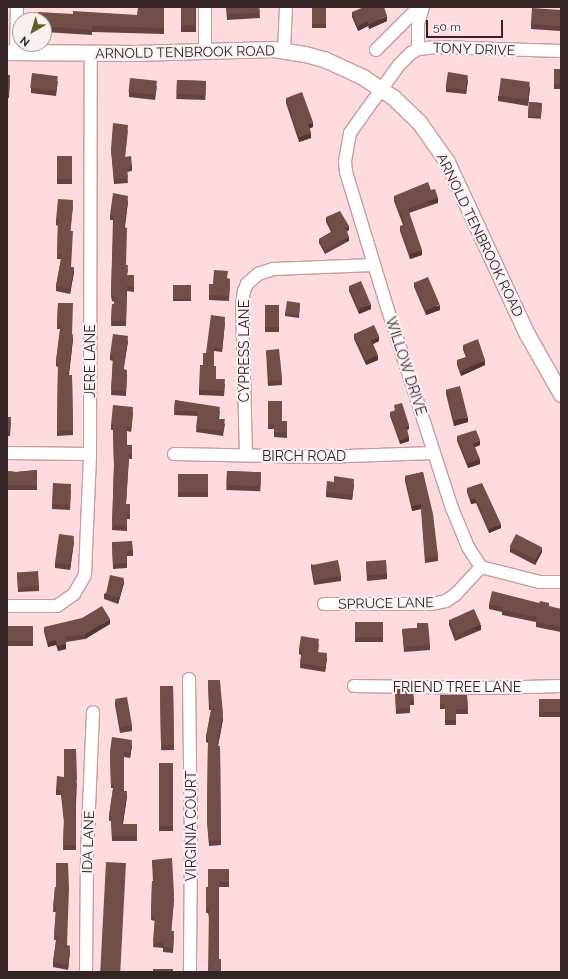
<!DOCTYPE html>
<style>
body{margin:0}
#map{position:relative;width:568px;height:979px;overflow:hidden;background:#fedbdf;font-family:Raleway,sans-serif}
div>[style]{position:absolute}
.roads{filter:drop-shadow(1px 0 #c69da2) drop-shadow(-1px 0 #c69da2) drop-shadow(0 1px #c69da2) drop-shadow(0 -1px #c69da2)}
.minor>*{height:12px;margin:-6px;padding:0 6px;transform-origin:6px;border-radius:6px;background:#fff}
.tertiary>*{height:15px;margin:-7.5px;padding:0 7.5px;transform-origin:7.5px;border-radius:7.5px;background:#fff}
.wall>*{inset:0;background:#62433f;transform-origin:0 0}
.shaded-wall>*{inset:0;background:#503733;transform-origin:0 0}
.building>*{inset:0;background:#724e49;transform-origin:0 0}
span{translate:-50% -50%;white-space:nowrap;text-align:center;line-height:1.15;-webkit-text-stroke:4px #f9f0f1;paint-order:stroke}
.street-label{font-size:14px;color:#342426}
.frame{position:absolute;inset:0;border:8px solid #342426;pointer-events:none}
.north{position:absolute;left:12px;top:12px;width:40px;height:40px;box-sizing:border-box;background:#f9f0f1;border:1px solid #aa9ea0;border-radius:50%;rotate:218deg;font-size:11px;font-weight:700;line-height:16px;text-align:center;color:#342426}
.north::after{content:'';display:block;margin:auto;width:14px;height:18px;background:#615f2c;clip-path:polygon(50% 0,100% 100%,50% 72%,0 100%)}
.scale{position:absolute;left:426px;top:20px;width:77px;height:18px;box-sizing:border-box;border:2px solid #342426;border-top:0;padding-left:5px;font-size:12px;line-height:14px;white-space:nowrap;color:#342426;-webkit-text-stroke:3px #f9f0f1;paint-order:stroke}
</style>
<div id="map">
<div class="roads">
<div class="minor">
<div style="left:418px;top:49px;width:25px;rotate:-90deg"></div>
<div style="left:418px;top:24px;width:18px;rotate:-74deg"></div>
<div style="left:284px;top:50px;width:43px;rotate:-87.3deg"></div>
<div style="left:376px;top:50px;width:61px;rotate:-45deg"></div>
<div style="left:205px;top:51px;width:44px;rotate:-90deg"></div>
<div style="left:561px;top:51px;width:124px;rotate:-178.2deg"></div>
<div style="left:437px;top:47px;width:19px;rotate:174deg"></div>
<div style="left:418px;top:49px;width:8px;rotate:150deg"></div>
<div style="left:411px;top:53px;width:17px;rotate:135deg"></div>
<div style="left:399px;top:65px;width:63px;rotate:126deg"></div>
<div style="left:362px;top:116px;width:21px;rotate:125deg"></div>
<div style="left:350px;top:133px;width:28px;rotate:100deg"></div>
<div style="left:345px;top:161px;width:11px;rotate:85deg"></div>
<div style="left:346px;top:172px;width:141px;rotate:73.1deg"></div>
<div style="left:387px;top:307px;width:211px;rotate:72.1deg"></div>
<div style="left:452px;top:508px;width:42px;rotate:67.7deg"></div>
<div style="left:468px;top:547px;width:24px;rotate:57deg"></div>
<div style="left:481px;top:567px;width:61px;rotate:14.3deg"></div>
<div style="left:540px;top:582px;width:21px"></div>
<div style="left:16px;top:52px;width:45px;rotate:-88.7deg"></div>
<div style="left:7px;top:453px;width:83px;rotate:0.7deg"></div>
<div style="left:174px;top:454px;width:146px;rotate:1.2deg"></div>
<div style="left:320px;top:457px;width:114px;rotate:-2deg"></div>
<div style="left:246px;top:455px;width:150px;rotate:-91.5deg"></div>
<div style="left:242px;top:305px;width:14px;rotate:-82deg"></div>
<div style="left:244px;top:291px;width:8px;rotate:-67deg"></div>
<div style="left:247px;top:284px;width:15px;rotate:-42deg"></div>
<div style="left:258px;top:274px;width:16px;rotate:-18deg"></div>
<div style="left:273px;top:269px;width:101px;rotate:-2.3deg"></div>
<div style="left:324px;top:604px;width:108px"></div>
<div style="left:432px;top:604px;width:14px;rotate:-12deg"></div>
<div style="left:446px;top:601px;width:11px;rotate:-34deg"></div>
<div style="left:455px;top:595px;width:38px;rotate:-47deg"></div>
<div style="left:7px;top:606px;width:50px"></div>
<div style="left:57px;top:606px;width:21px;rotate:-35deg"></div>
<div style="left:74px;top:594px;width:22px;rotate:-60deg"></div>
<div style="left:85px;top:575px;width:121px;rotate:-87.6deg"></div>
<div style="left:90px;top:454px;width:400px;rotate:-89.9deg"></div>
<div style="left:189px;top:679px;width:168px;rotate:89.3deg"></div>
<div style="left:191px;top:847px;width:125px;rotate:90.5deg"></div>
<div style="left:354px;top:686px;width:134px;rotate:0.9deg"></div>
<div style="left:488px;top:688px;width:73px;rotate:-1.6deg"></div>
<div style="left:86px;top:972px;width:117px;rotate:-89.5deg"></div>
<div style="left:87px;top:855px;width:143px;rotate:-87.6deg"></div>
</div>
<div class="tertiary">
<div style="left:7px;top:52px;width:128px;rotate:0.4deg"></div>
<div style="left:135px;top:53px;width:138px;rotate:-1.7deg"></div>
<div style="left:273px;top:49px;width:32px;rotate:9deg"></div>
<div style="left:305px;top:54px;width:20px;rotate:15deg"></div>
<div style="left:324px;top:59px;width:43px;rotate:24.8deg"></div>
<div style="left:363px;top:77px;width:36px;rotate:34deg"></div>
<div style="left:393px;top:97px;width:36px;rotate:44deg"></div>
<div style="left:419px;top:122px;width:49px;rotate:55deg"></div>
<div style="left:447px;top:162px;width:190px;rotate:65.1deg"></div>
<div style="left:527px;top:334px;width:69px;rotate:60.5deg"></div>
</div>
</div>
<div class="wall">
<div style="clip-path:polygon(164px 7px,164px 34px,92px 32px,92px 35px,44px 32px,44px 20px,73px 14px,137px 15px)"></div>
<div style="left:181px;top:7px;width:15px;height:25px"></div>
<div style="clip-path:polygon(226px 7px,259px 7px,260px 18px,227px 20px)"></div>
<div style="left:312px;top:7px;width:14px;height:21px"></div>
<div style="clip-path:polygon(561px 10px,561px 31px,531px 29px,531px 24px)"></div>
<div style="clip-path:polygon(352px 12px,387px 21px,369px 29px,368px 26px,358px 31px,352px 17px)"></div>
<div style="left:554px;top:69px;width:7px;height:20px"></div>
<div style="clip-path:polygon(7px 75px,10px 80px,9px 98px,7px 98px)"></div>
<div style="left:177px;top:80px;width:29px;height:19px;rotate:2deg"></div>
<div style="clip-path:polygon(468px 80px,466px 94px,446px 92px,446px 87px)"></div>
<div style="clip-path:polygon(58px 81px,56px 96px,31px 93px,31px 88px)"></div>
<div style="clip-path:polygon(157px 86px,155px 100px,129px 97px,129px 92px)"></div>
<div style="clip-path:polygon(530px 87px,528px 106px,498px 101px,498px 96px)"></div>
<div style="clip-path:polygon(286px 98px,313px 127px,310px 128px,311px 138px,299px 142px,286px 103px)"></div>
<div style="left:529px;top:102px;width:13px;height:16px;rotate:4deg"></div>
<div style="clip-path:polygon(128px 130px,125px 157px,132px 166px,132px 171px,127px 172px,128px 183px,114px 184px,111px 149px)"></div>
<div style="left:57px;top:156px;width:15px;height:28px"></div>
<div style="clip-path:polygon(431px 190px,438px 203px,409px 213px,422px 255px,410px 259px,400px 231px,400px 226px,403px 225px,394px 201px,394px 196px)"></div>
<div style="clip-path:polygon(128px 201px,125px 227px,126px 265px,128px 270px,127px 275px,134px 280px,134px 292px,127px 291px,126px 326px,111px 326px,112px 304px,114px 304px,115px 302px,112px 301px,111px 296px,113px 220px,110px 220px,110px 215px)"></div>
<div style="clip-path:polygon(73px 205px,70px 231px,71px 267px,74px 272px,70px 294px,56px 291px,56px 286px,61px 259px,57px 259px,58px 226px,56px 225px,56px 220px)"></div>
<div style="clip-path:polygon(326px 217px,349px 230px,347px 231px,349px 241px,325px 254px,319px 243px,319px 239px,331px 232px,326px 222px)"></div>
<div style="clip-path:polygon(227px 278px,230px 284px,229px 301px,209px 300px,209px 295px,213px 284px)"></div>
<div style="clip-path:polygon(414px 282px,440px 310px,426px 315px,414px 287px)"></div>
<div style="left:173px;top:285px;width:18px;height:16px"></div>
<div style="clip-path:polygon(349px 286px,371px 309px,359px 314px,349px 291px)"></div>
<div style="clip-path:polygon(58px 303px,72px 334px,73px 339px,69px 375px,72px 375px,73px 435px,57px 436px,58px 367px,56px 366px,56px 361px,60px 329px,57px 329px)"></div>
<div style="clip-path:polygon(300px 303px,299px 318px,285px 316px,285px 314px)"></div>
<div style="left:265px;top:305px;width:14px;height:27px"></div>
<div style="clip-path:polygon(225px 322px,222px 352px,214px 351px,214px 366px,216px 379px,225px 384px,224px 396px,199px 395px,199px 390px,203px 365px,206px 353px)"></div>
<div style="clip-path:polygon(354px 334px,379px 341px,373px 344px,378px 360px,366px 365px,354px 339px)"></div>
<div style="clip-path:polygon(128px 341px,123px 369px,127px 375px,126px 396px,111px 395px,113px 361px,110px 360px,110px 355px)"></div>
<div style="clip-path:polygon(463px 345px,485px 365px,461px 376px,457px 365px,457px 360px,466px 357px,463px 350px)"></div>
<div style="clip-path:polygon(266px 350px,282px 380px,282px 385px,268px 386px)"></div>
<div style="clip-path:polygon(446px 389px,468px 422px,454px 426px,446px 394px)"></div>
<div style="clip-path:polygon(175px 400px,220px 411px,219px 419px,225px 424px,223px 436px,196px 432px,198px 416px,174px 415px)"></div>
<div style="clip-path:polygon(268px 401px,282px 421px,287px 421px,287px 438px,274px 437px,274px 429px,268px 429px)"></div>
<div style="clip-path:polygon(394px 405px,409px 429px,407px 430px,409px 441px,400px 444px,390px 416px,390px 412px,395px 411px)"></div>
<div style="clip-path:polygon(133px 412px,131px 432px,127px 431px,127px 445px,132px 445px,132px 459px,129px 459px,126px 504px,130px 504px,130px 519px,127px 519px,127px 531px,112px 530px,114px 467px,113px 430px,111px 430px,111px 425px)"></div>
<div style="clip-path:polygon(7px 417px,11px 422px,10px 436px,7px 436px)"></div>
<div style="clip-path:polygon(457px 436px,480px 445px,475px 447px,480px 464px,468px 468px,457px 441px)"></div>
<div style="clip-path:polygon(37px 470px,37px 490px,7px 490px,7px 471px,16px 472px)"></div>
<div style="left:227px;top:471px;width:34px;height:19px;rotate:2deg"></div>
<div style="clip-path:polygon(423px 472px,438px 556px,438px 561px,425px 563px,421px 509px,412px 511px,405px 481px,405px 476px)"></div>
<div style="left:208px;top:474px;width:23px;height:30px;rotate:90deg"></div>
<div style="clip-path:polygon(354px 484px,352px 500px,326px 497px,326px 492px)"></div>
<div style="clip-path:polygon(467px 488px,501px 528px,489px 533px,476px 503px,471px 504px,467px 492px)"></div>
<div style="clip-path:polygon(71px 489px,70px 510px,52px 509px,52px 504px)"></div>
<div style="clip-path:polygon(74px 541px,70px 570px,55px 568px,55px 563px)"></div>
<div style="clip-path:polygon(112px 542px,133px 551px,133px 556px,127px 556px,127px 568px,113px 569px)"></div>
<div style="clip-path:polygon(510px 547px,542px 552px,535px 565px,510px 552px)"></div>
<div style="clip-path:polygon(366px 562px,387px 574px,387px 579px,367px 581px)"></div>
<div style="clip-path:polygon(311px 564px,341px 576px,341px 581px,314px 585px,311px 568px)"></div>
<div style="clip-path:polygon(17px 572px,39px 586px,39px 591px,18px 592px)"></div>
<div style="clip-path:polygon(124px 583px,118px 604px,104px 599px,104px 594px)"></div>
<div style="clip-path:polygon(489px 604px,549px 607px,561px 609px,561px 632px,536px 627px,536px 622px,502px 615px,502px 612px,489px 609px)"></div>
<div style="clip-path:polygon(449px 620px,481px 630px,455px 641px,449px 625px)"></div>
<div style="left:383px;top:622px;width:20px;height:28px;rotate:90deg"></div>
<div style="clip-path:polygon(417px 623px,430px 645px,430px 650px,404px 652px,402px 629px,417px 628px)"></div>
<div style="clip-path:polygon(110px 624px,85px 639px,66px 642px,66px 649px,58px 651px,56px 645px,48px 647px,44px 632px,44px 627px)"></div>
<div style="left:7px;top:626px;width:26px;height:20px"></div>
<div style="clip-path:polygon(319px 644px,318px 652px,327px 658px,325px 672px,300px 668px,301px 655px,299px 654px,299px 649px)"></div>
<div style="clip-path:polygon(208px 680px,223px 719px,218px 746px,220px 746px,221px 845px,209px 846px,207px 822px,208px 743px,206px 742px,206px 737px,211px 710px,209px 710px)"></div>
<div style="left:173px;top:686px;width:64px;height:13px;rotate:89deg"></div>
<div style="clip-path:polygon(395px 689px,414px 700px,414px 705px,410px 705px,410px 713px,396px 714px)"></div>
<div style="clip-path:polygon(440px 695px,467px 695px,468px 714px,456px 714px,456px 725px,445px 725px,445px 709px,440px 709px)"></div>
<div style="left:561px;top:699px;width:18px;height:22px;rotate:90deg"></div>
<div style="clip-path:polygon(115px 700px,132px 726px,132px 731px,120px 733px,115px 705px)"></div>
<div style="clip-path:polygon(132px 745px,130px 758px,124px 757px,124px 791px,127px 796px,123px 824px,137px 824px,137px 841px,112px 841px,111px 821px,109px 821px,109px 816px,113px 788px,111px 788px,110px 751px)"></div>
<div style="left:159px;top:763px;width:14px;height:68px"></div>
<div style="clip-path:polygon(77px 783px,76px 803px,76px 850px,63px 850px,64px 822px,61px 795px,56px 795px,56px 790px)"></div>
<div style="clip-path:polygon(152px 860px,174px 899px,171px 931px,174px 936px,173px 953px,163px 952px,163px 948px,153px 947px,155px 921px,151px 920px,152px 881px,153px 881px)"></div>
<div style="clip-path:polygon(229px 869px,229px 887px,219px 887px,219px 959px,221px 972px,208px 913px,206px 913px,206px 887px,208px 887px)"></div>
<div style="clip-path:polygon(55px 887px,67px 945px,70px 951px,68px 970px,53px 967px,53px 962px,56px 940px,54px 940px,56px 912px,53px 912px)"></div>
</div>
<div class="shaded-wall">
<div style="clip-path:polygon(387px 16px,387px 21px,369px 29px,369px 24px)"></div>
<div style="clip-path:polygon(368px 21px,368px 26px,358px 31px,358px 26px)"></div>
<div style="clip-path:polygon(468px 75px,468px 80px,466px 94px,466px 89px)"></div>
<div style="clip-path:polygon(530px 82px,530px 87px,528px 106px,528px 101px)"></div>
<div style="clip-path:polygon(313px 122px,313px 127px,308px 129px,308px 124px)"></div>
<div style="clip-path:polygon(311px 133px,311px 138px,299px 142px,299px 137px)"></div>
<div style="clip-path:polygon(128px 196px,128px 201px,124px 232px,124px 227px)"></div>
<div style="left:438px;top:198px;width:5px;height:32px;rotate:90deg"></div>
<div style="clip-path:polygon(73px 200px,73px 205px,70px 236px,70px 231px)"></div>
<div style="clip-path:polygon(349px 226px,349px 230px,345px 232px,345px 227px)"></div>
<div style="left:349px;top:237px;width:4px;height:27px;rotate:90deg"></div>
<div style="clip-path:polygon(422px 250px,422px 255px,410px 259px,410px 254px)"></div>
<div style="clip-path:polygon(74px 267px,74px 272px,70px 294px,70px 289px)"></div>
<div style="clip-path:polygon(371px 304px,371px 309px,359px 314px,359px 309px)"></div>
<div style="clip-path:polygon(440px 305px,440px 310px,426px 315px,426px 310px)"></div>
<div style="clip-path:polygon(225px 317px,225px 322px,222px 352px,222px 348px)"></div>
<div style="clip-path:polygon(73px 334px,73px 339px,68px 380px,68px 375px)"></div>
<div style="clip-path:polygon(128px 336px,128px 341px,123px 374px,123px 369px)"></div>
<div style="clip-path:polygon(379px 336px,379px 341px,371px 345px,371px 340px)"></div>
<div style="clip-path:polygon(378px 355px,378px 360px,366px 365px,366px 360px)"></div>
<div style="clip-path:polygon(485px 360px,485px 365px,461px 376px,461px 371px)"></div>
<div style="clip-path:polygon(133px 407px,133px 412px,131px 432px,131px 427px)"></div>
<div style="clip-path:polygon(468px 417px,468px 422px,454px 426px,454px 421px)"></div>
<div style="clip-path:polygon(409px 425px,409px 429px,406px 430px,406px 426px)"></div>
<div style="clip-path:polygon(409px 437px,409px 441px,400px 444px,400px 440px)"></div>
<div style="clip-path:polygon(480px 440px,480px 445px,473px 448px,473px 443px)"></div>
<div style="clip-path:polygon(480px 459px,480px 464px,468px 468px,468px 463px)"></div>
<div style="clip-path:polygon(354px 479px,354px 484px,352px 500px,352px 495px)"></div>
<div style="clip-path:polygon(476px 498px,476px 503px,471px 504px,471px 500px)"></div>
<div style="clip-path:polygon(421px 504px,421px 509px,412px 511px,412px 506px)"></div>
<div style="clip-path:polygon(501px 524px,501px 528px,489px 533px,489px 529px)"></div>
<div style="clip-path:polygon(74px 536px,74px 541px,70px 570px,70px 565px)"></div>
<div style="clip-path:polygon(542px 547px,542px 552px,535px 565px,535px 560px)"></div>
<div style="clip-path:polygon(124px 578px,124px 583px,118px 604px,118px 599px)"></div>
<div style="clip-path:polygon(110px 619px,110px 624px,85px 639px,85px 634px)"></div>
<div style="left:481px;top:625px;width:5px;height:28px;rotate:90deg"></div>
<div style="clip-path:polygon(56px 640px,56px 645px,48px 647px,48px 642px)"></div>
<div style="clip-path:polygon(66px 644px,66px 649px,58px 651px,58px 646px)"></div>
<div style="clip-path:polygon(327px 653px,327px 658px,325px 672px,325px 667px)"></div>
<div style="clip-path:polygon(223px 714px,223px 719px,217px 751px,217px 746px)"></div>
<div style="clip-path:polygon(132px 740px,132px 745px,130px 758px,130px 753px)"></div>
<div style="clip-path:polygon(127px 791px,127px 796px,122px 829px,122px 824px)"></div>
<div style="clip-path:polygon(174px 894px,174px 899px,171px 936px,171px 931px)"></div>
<div style="clip-path:polygon(70px 946px,70px 951px,68px 970px,68px 965px)"></div>
</div>
<div class="building">
<div style="clip-path:polygon(138px 7px,164px 7px,164px 28px,92px 26px,92px 30px,44px 26px,44px 20px,38px 20px,38px 12px,73px 14px,73px 11px,137px 15px)"></div>
<div style="left:181px;top:7px;width:14px;height:18px"></div>
<div style="clip-path:polygon(226px 7px,259px 7px,260px 13px,227px 14px)"></div>
<div style="left:312px;top:7px;width:14px;height:17px"></div>
<div style="clip-path:polygon(364px 7px,384px 7px,387px 16px,369px 24px,368px 21px,358px 26px,352px 12px)"></div>
<div style="left:532px;top:8px;width:29px;height:16px;rotate:4deg"></div>
<div style="left:554px;top:69px;width:7px;height:15px"></div>
<div style="left:448px;top:72px;width:20px;height:15px;rotate:9deg"></div>
<div style="left:32px;top:73px;width:26px;height:15px;rotate:7deg"></div>
<div style="clip-path:polygon(7px 75px,10px 75px,9px 93px,7px 93px)"></div>
<div style="left:130px;top:78px;width:27px;height:14px;rotate:6deg"></div>
<div style="left:501px;top:78px;width:29px;height:18px;rotate:8deg"></div>
<div style="left:177px;top:80px;width:29px;height:14px;rotate:2deg"></div>
<div style="clip-path:polygon(302px 92px,313px 122px,308px 124px,311px 133px,299px 137px,286px 98px)"></div>
<div style="left:529px;top:102px;width:13px;height:14px;rotate:4deg"></div>
<div style="clip-path:polygon(113px 123px,128px 125px,125px 157px,131px 156px,132px 166px,127px 167px,128px 178px,114px 179px,111px 149px)"></div>
<div style="left:57px;top:156px;width:15px;height:23px"></div>
<div style="clip-path:polygon(428px 182px,431px 190px,435px 189px,438px 198px,408px 209px,422px 250px,410px 254px,400px 226px,405px 225px,394px 196px)"></div>
<div style="clip-path:polygon(113px 193px,128px 196px,124px 227px,127px 228px,126px 265px,128px 265px,127px 275px,134px 275px,134px 287px,127px 286px,126px 321px,111px 321px,112px 304px,114px 304px,115px 297px,112px 296px,111px 291px,114px 215px,110px 215px)"></div>
<div style="clip-path:polygon(58px 199px,73px 200px,70px 231px,73px 231px,71px 267px,74px 267px,70px 289px,56px 286px,62px 254px,57px 254px,58px 221px,56px 220px)"></div>
<div style="clip-path:polygon(340px 211px,349px 226px,345px 227px,349px 237px,325px 250px,319px 239px,333px 231px,326px 217px)"></div>
<div style="clip-path:polygon(214px 270px,228px 271px,227px 278px,230px 279px,229px 296px,209px 295px,209px 284px,213px 284px)"></div>
<div style="left:428px;top:277px;width:30px;height:15px;rotate:67deg"></div>
<div style="left:361px;top:281px;width:25px;height:13px;rotate:67deg"></div>
<div style="left:173px;top:285px;width:18px;height:14px"></div>
<div style="clip-path:polygon(287px 301px,300px 303px,299px 315px,285px 314px)"></div>
<div style="clip-path:polygon(58px 303px,73px 303px,72px 334px,73px 334px,68px 375px,72px 375px,73px 430px,57px 431px,58px 362px,56px 361px,61px 324px,57px 324px)"></div>
<div style="left:265px;top:305px;width:14px;height:22px"></div>
<div style="clip-path:polygon(211px 315px,225px 317px,222px 348px,214px 347px,214px 366px,216px 366px,216px 379px,225px 379px,224px 391px,199px 390px,200px 365px,203px 365px,203px 353px,206px 353px)"></div>
<div style="clip-path:polygon(374px 325px,379px 336px,371px 340px,378px 355px,366px 360px,354px 334px)"></div>
<div style="clip-path:polygon(113px 334px,128px 336px,123px 369px,127px 370px,126px 391px,111px 390px,113px 356px,110px 355px)"></div>
<div style="clip-path:polygon(478px 339px,485px 360px,461px 371px,457px 360px,468px 357px,463px 345px)"></div>
<div style="left:279px;top:349px;width:31px;height:13px;rotate:84deg"></div>
<div style="left:460px;top:386px;width:32px;height:14px;rotate:76deg"></div>
<div style="clip-path:polygon(175px 400px,220px 407px,218px 419px,225px 419px,223px 431px,196px 428px,198px 411px,174px 411px)"></div>
<div style="clip-path:polygon(268px 401px,282px 401px,282px 421px,287px 421px,287px 433px,274px 432px,274px 424px,268px 424px)"></div>
<div style="clip-path:polygon(402px 403px,409px 425px,406px 426px,409px 437px,400px 440px,390px 412px,396px 410px,394px 405px)"></div>
<div style="clip-path:polygon(113px 405px,133px 407px,131px 427px,127px 426px,127px 445px,132px 445px,132px 454px,129px 454px,126px 504px,130px 504px,130px 514px,127px 514px,127px 526px,112px 525px,114px 465px,113px 425px,111px 425px)"></div>
<div style="clip-path:polygon(7px 417px,11px 417px,10px 431px,7px 431px)"></div>
<div style="clip-path:polygon(476px 430px,480px 440px,473px 443px,480px 459px,468px 463px,457px 436px)"></div>
<div style="clip-path:polygon(37px 470px,37px 485px,7px 485px,7px 471px,16px 472px)"></div>
<div style="left:227px;top:471px;width:34px;height:14px;rotate:2deg"></div>
<div style="clip-path:polygon(423px 472px,433px 514px,438px 556px,425px 558px,421px 504px,412px 506px,405px 476px)"></div>
<div style="left:208px;top:474px;width:18px;height:30px;rotate:90deg"></div>
<div style="clip-path:polygon(334px 476px,354px 479px,352px 495px,326px 492px,327px 481px,334px 482px)"></div>
<div style="left:53px;top:483px;width:18px;height:21px;rotate:3deg"></div>
<div style="clip-path:polygon(482px 483px,501px 524px,489px 529px,476px 498px,471px 500px,467px 488px)"></div>
<div style="left:59px;top:534px;width:15px;height:29px;rotate:8deg"></div>
<div style="left:516px;top:534px;width:29px;height:14px;rotate:27deg"></div>
<div style="clip-path:polygon(132px 541px,133px 551px,127px 551px,127px 563px,113px 564px,112px 542px)"></div>
<div style="left:338px;top:560px;width:16px;height:27px;rotate:79deg"></div>
<div style="left:386px;top:560px;width:14px;height:20px;rotate:86deg"></div>
<div style="left:38px;top:571px;width:15px;height:21px;rotate:86deg"></div>
<div style="left:110px;top:575px;width:14px;height:20px;rotate:12deg"></div>
<div style="clip-path:polygon(492px 591px,539px 603px,540px 601px,549px 603px,549px 606px,561px 609px,561px 627px,536px 622px,537px 617px,502px 610px,503px 607px,489px 604px)"></div>
<div style="clip-path:polygon(102px 606px,110px 619px,85px 634px,65px 637px,66px 644px,58px 646px,56px 640px,48px 642px,44px 627px,82px 618px)"></div>
<div style="left:474px;top:609px;width:17px;height:27px;rotate:66deg"></div>
<div style="left:383px;top:622px;width:15px;height:28px;rotate:90deg"></div>
<div style="clip-path:polygon(417px 623px,428px 623px,430px 645px,404px 647px,402px 629px,417px 628px)"></div>
<div style="left:7px;top:626px;width:26px;height:15px"></div>
<div style="clip-path:polygon(301px 636px,319px 639px,317px 652px,327px 653px,325px 667px,300px 663px,302px 650px,299px 649px)"></div>
<div style="clip-path:polygon(208px 680px,220px 680px,223px 714px,217px 746px,220px 746px,221px 840px,209px 841px,207px 817px,208px 738px,206px 737px,212px 705px,209px 705px)"></div>
<div style="left:173px;top:686px;width:59px;height:13px;rotate:89deg"></div>
<div style="clip-path:polygon(395px 689px,413px 689px,414px 700px,410px 700px,410px 708px,396px 709px)"></div>
<div style="clip-path:polygon(440px 695px,467px 695px,468px 709px,456px 709px,456px 720px,445px 720px,445px 704px,440px 704px)"></div>
<div style="left:127px;top:697px;width:29px;height:12px;rotate:80deg"></div>
<div style="left:561px;top:699px;width:13px;height:22px;rotate:90deg"></div>
<div style="clip-path:polygon(112px 737px,132px 740px,130px 753px,124px 752px,124px 791px,127px 791px,122px 824px,137px 824px,137px 836px,112px 836px,111px 816px,109px 816px,114px 783px,111px 783px,110px 751px)"></div>
<div style="clip-path:polygon(64px 749px,76px 749px,77px 778px,75px 799px,76px 845px,63px 845px,64px 818px,61px 790px,56px 790px,57px 776px,64px 777px)"></div>
<div style="left:159px;top:763px;width:14px;height:63px"></div>
<div style="clip-path:polygon(172px 858px,174px 894px,171px 931px,174px 931px,173px 948px,163px 947px,163px 943px,153px 942px,155px 916px,151px 915px,152px 881px,154px 881px,152px 860px)"></div>
<div style="left:106px;top:862px;width:20px;height:110px;rotate:3deg"></div>
<div style="clip-path:polygon(56px 863px,68px 863px,69px 888px,67px 945px,70px 946px,68px 965px,53px 962px,57px 936px,54px 935px,56px 907px,53px 907px,55px 887px,56px 887px)"></div>
<div style="clip-path:polygon(208px 869px,229px 869px,229px 882px,219px 882px,219px 959px,221px 959px,221px 972px,208px 972px,209px 908px,206px 908px,206px 887px,208px 887px)"></div>
<div style="left:153px;top:969px;width:20px;height:3px"></div>
</div>
<div class="street-label">
<span style="left:474px;top:49px;rotate:2deg">TONY DRIVE</span>
<span style="left:185px;top:52px;rotate:-1deg">ARNOLD TENBROOK ROAD</span>
<span style="left:480px;top:235px;rotate:64deg">ARNOLD TENBROOK ROAD</span>
<span style="left:244px;top:351px;rotate:-90deg">CYPRESS LANE</span>
<span style="left:90px;top:361px;rotate:-90deg">JERE LANE</span>
<span style="left:406px;top:366px;rotate:72deg">WILLOW DRIVE</span>
<span style="left:304px;top:456px">BIRCH ROAD</span>
<span style="left:386px;top:603px;rotate:-1deg">SPRUCE LANE</span>
<span style="left:457px;top:687px">FRIEND TREE LANE</span>
<span style="left:191px;top:826px;rotate:-90deg">VIRGINIA COURT</span>
<span style="left:88px;top:842px;rotate:-88deg">IDA LANE</span>
</div>
<div class="frame"></div>
<div class="north">N</div>
<div class="scale">50 m</div>
</div>
